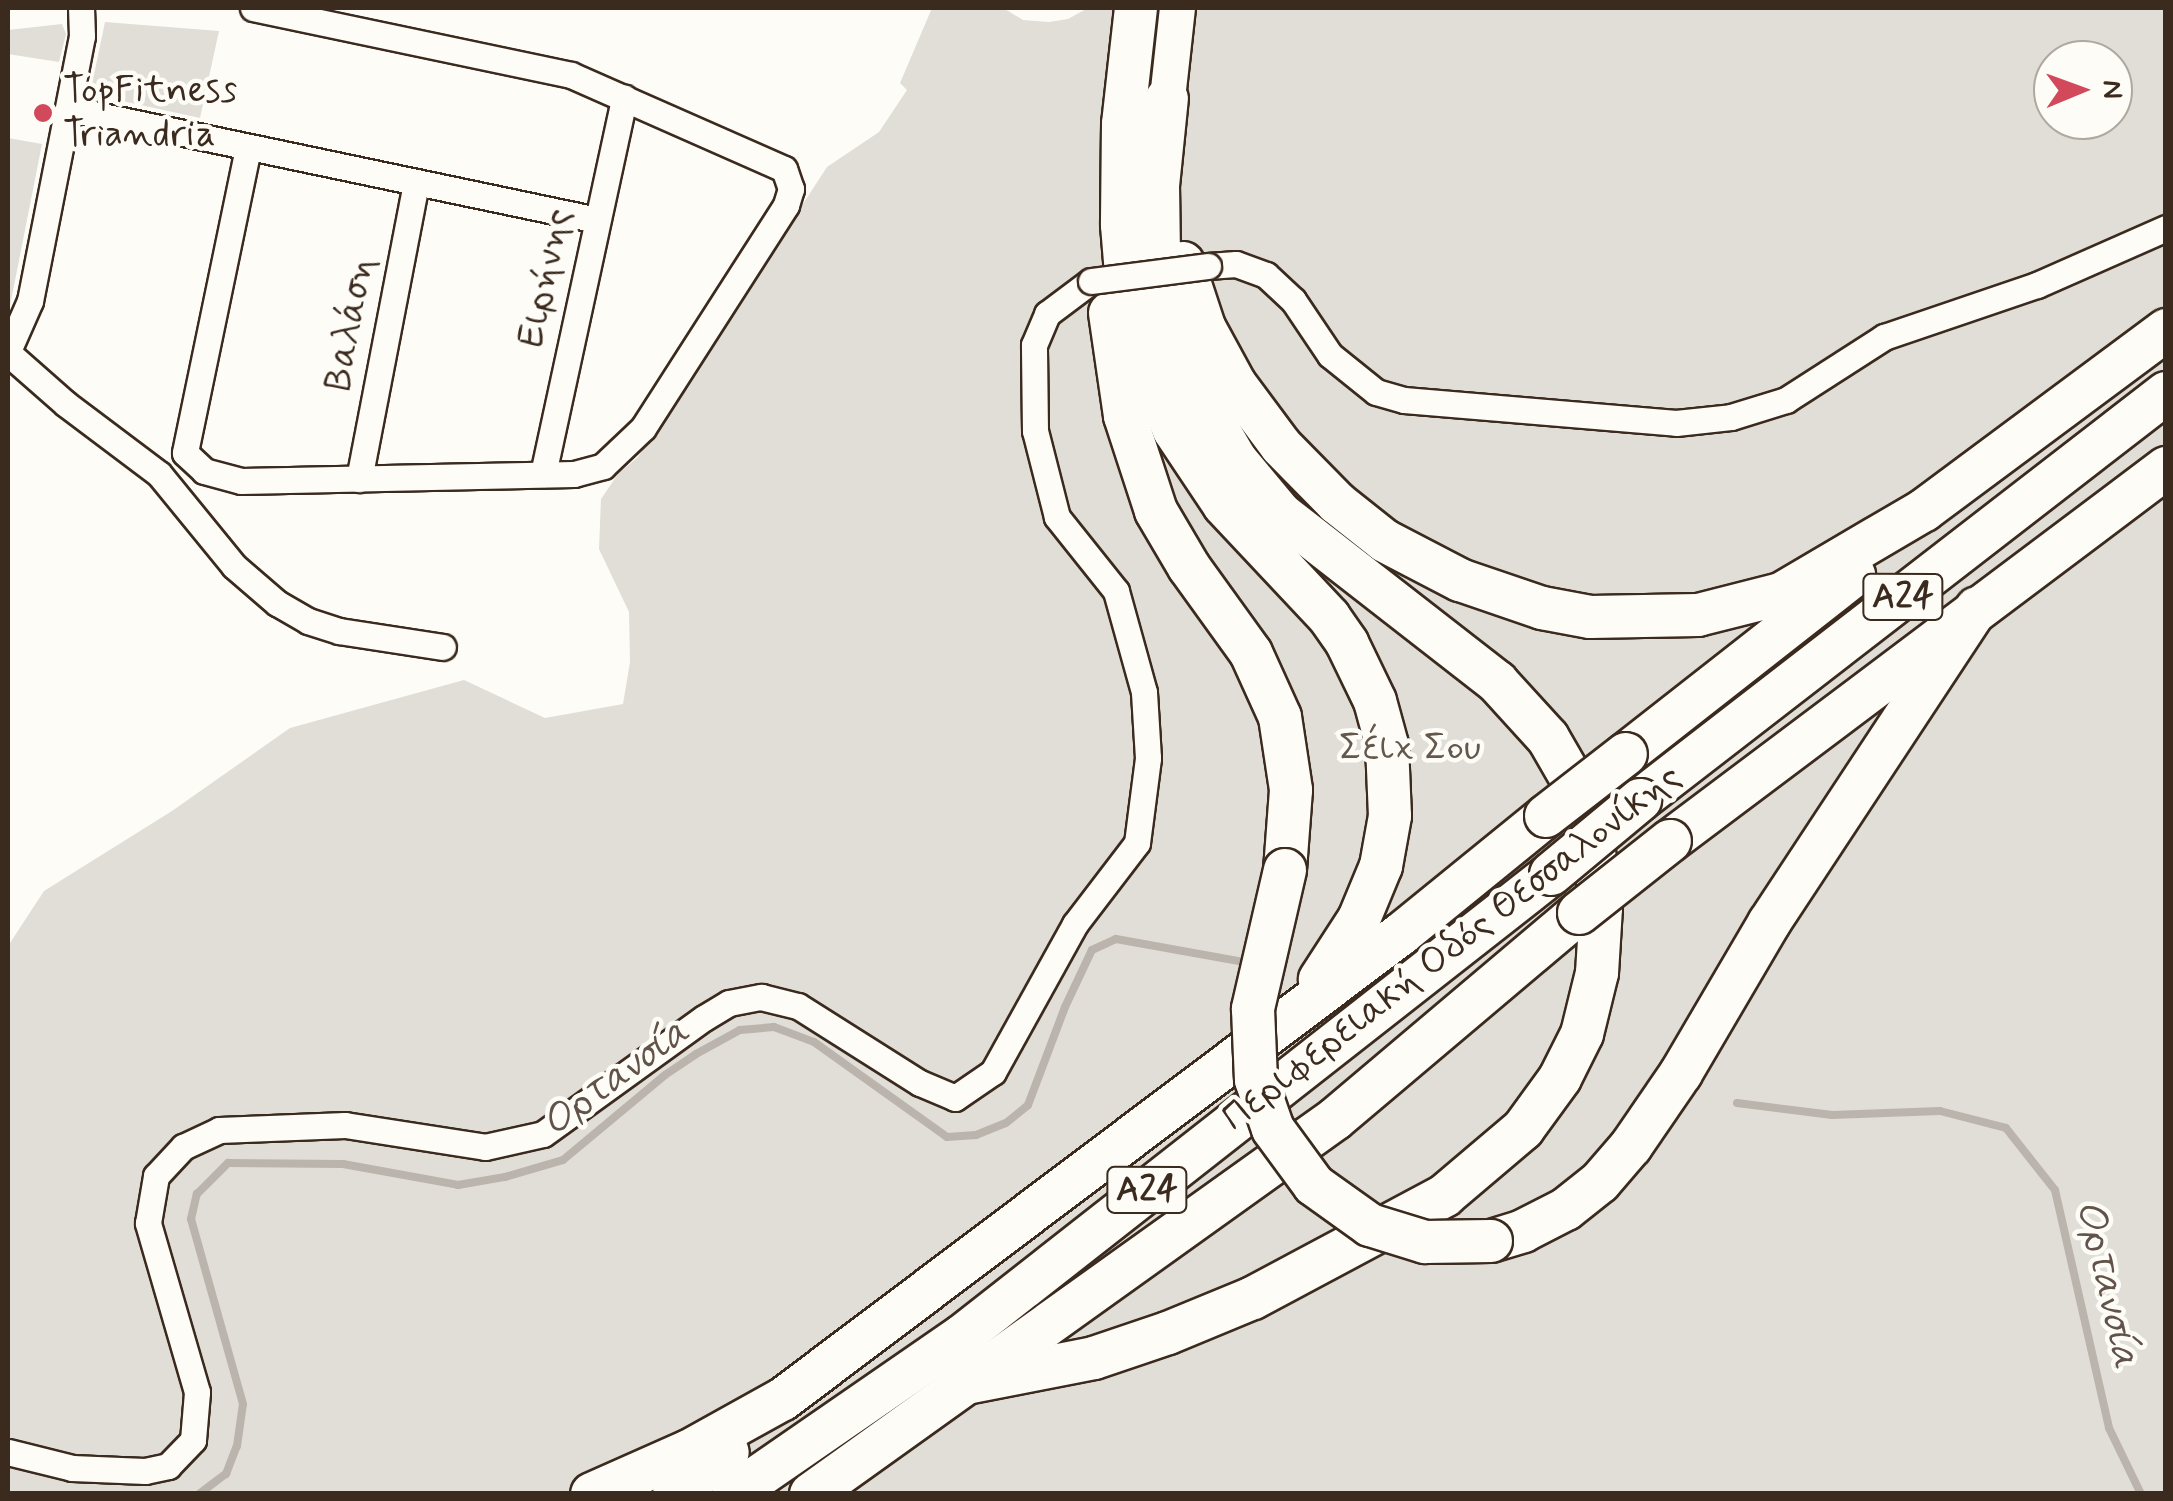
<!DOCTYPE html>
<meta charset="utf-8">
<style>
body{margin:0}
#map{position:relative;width:2173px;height:1501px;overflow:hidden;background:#fdfcf7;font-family:Mynerve,sans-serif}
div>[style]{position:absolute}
.green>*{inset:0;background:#e1ded7}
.stream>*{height:8px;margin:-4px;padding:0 4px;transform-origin:4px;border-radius:4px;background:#bbb4ad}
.roads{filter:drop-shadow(2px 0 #3b2a1e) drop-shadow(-2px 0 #3b2a1e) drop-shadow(0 2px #3b2a1e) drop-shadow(0 -2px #3b2a1e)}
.minor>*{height:25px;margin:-12.5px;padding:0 12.5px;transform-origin:12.5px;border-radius:12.5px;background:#fdfcf7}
.secondary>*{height:35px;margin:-17.5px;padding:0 17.5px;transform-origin:17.5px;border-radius:17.5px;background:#fdfcf7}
.trunk>*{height:42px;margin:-21px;padding:0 21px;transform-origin:21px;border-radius:21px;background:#fdfcf7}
.bridges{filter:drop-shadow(2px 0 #3b2a1e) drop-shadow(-2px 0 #3b2a1e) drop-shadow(0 2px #3b2a1e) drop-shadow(0 -2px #3b2a1e)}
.minor-bridge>*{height:25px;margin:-12.5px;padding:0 12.5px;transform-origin:12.5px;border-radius:12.5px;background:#fdfcf7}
.trunk-bridge>*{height:42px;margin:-21px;padding:0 21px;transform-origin:21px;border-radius:21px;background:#fdfcf7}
.dots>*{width:28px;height:28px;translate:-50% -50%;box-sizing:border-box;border:5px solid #fdfcf7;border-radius:50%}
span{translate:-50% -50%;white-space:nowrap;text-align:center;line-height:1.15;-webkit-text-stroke:9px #fdfcf7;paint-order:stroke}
.shield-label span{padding:2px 8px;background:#fdfcf7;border:2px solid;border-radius:8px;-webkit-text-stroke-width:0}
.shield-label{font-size:35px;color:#3b2a1e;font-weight:700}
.poi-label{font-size:38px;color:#3b2a1e}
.left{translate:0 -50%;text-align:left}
.street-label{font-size:38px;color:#3b2a1e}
.park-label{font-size:38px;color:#64574c}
.water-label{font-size:40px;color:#615349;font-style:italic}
.frame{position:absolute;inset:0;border:10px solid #3b2a1e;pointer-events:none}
.north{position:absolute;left:2033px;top:40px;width:100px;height:100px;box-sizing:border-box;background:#fdfcf7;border:2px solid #afa8a0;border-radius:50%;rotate:89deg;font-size:28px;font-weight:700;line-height:40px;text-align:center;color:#3b2a1e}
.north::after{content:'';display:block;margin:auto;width:35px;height:45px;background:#d1495b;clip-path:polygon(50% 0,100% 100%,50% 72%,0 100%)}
</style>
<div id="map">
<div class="green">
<div style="clip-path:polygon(evenodd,932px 8px,1003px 8px,1023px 20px,1049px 22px,1068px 19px,1088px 8px,2165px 8px,2165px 1493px,8px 1494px,8px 946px,44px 891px,172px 811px,290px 728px,464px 680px,545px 718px,623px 704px,630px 662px,629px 612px,599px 549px,601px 499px,618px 474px,638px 457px,827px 167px,879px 132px,907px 90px,900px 83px,932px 8px,2053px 60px,2113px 60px,2113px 120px,2053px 120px,2053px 60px)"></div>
<div style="clip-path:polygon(105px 22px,219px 31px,200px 118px,90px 94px)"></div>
<div style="clip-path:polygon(62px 24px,66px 34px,59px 62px,8px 54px,8px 30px)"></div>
<div style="clip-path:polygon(8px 138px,42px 144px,8px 316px)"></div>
</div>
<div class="stream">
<div style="left:1737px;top:1103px;width:96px;rotate:7.2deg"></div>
<div style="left:1832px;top:1115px;width:108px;rotate:-2.1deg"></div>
<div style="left:1940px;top:1111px;width:68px;rotate:14.4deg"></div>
<div style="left:2006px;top:1128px;width:79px;rotate:51.7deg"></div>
<div style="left:2055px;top:1190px;width:244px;rotate:77.2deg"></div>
<div style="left:2109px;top:1428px;width:73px;rotate:64.1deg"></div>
<div style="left:199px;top:1494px;width:34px;rotate:-37deg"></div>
<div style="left:226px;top:1474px;width:30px;rotate:-69deg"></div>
<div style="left:237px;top:1446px;width:42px;rotate:-81.9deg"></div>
<div style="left:243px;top:1404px;width:192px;rotate:-105.7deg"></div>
<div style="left:191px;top:1219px;width:26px;rotate:-77deg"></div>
<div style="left:197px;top:1194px;width:44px;rotate:-45deg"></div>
<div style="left:228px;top:1163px;width:115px;rotate:0.5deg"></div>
<div style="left:343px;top:1164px;width:117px;rotate:10.3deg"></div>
<div style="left:458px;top:1185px;width:48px;rotate:-9.7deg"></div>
<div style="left:505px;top:1177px;width:60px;rotate:-16.3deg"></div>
<div style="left:563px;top:1160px;width:133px;rotate:-39.8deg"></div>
<div style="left:665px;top:1075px;width:37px;rotate:-34deg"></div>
<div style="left:696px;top:1054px;width:50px;rotate:-28.6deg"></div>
<div style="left:740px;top:1030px;width:34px;rotate:-5deg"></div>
<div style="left:774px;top:1027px;width:43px;rotate:20.6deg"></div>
<div style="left:814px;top:1042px;width:163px;rotate:35.5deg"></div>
<div style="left:947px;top:1137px;width:29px;rotate:-4deg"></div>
<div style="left:976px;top:1135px;width:32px;rotate:-22deg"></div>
<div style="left:1006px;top:1123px;width:28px;rotate:-39deg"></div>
<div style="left:1028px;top:1105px;width:105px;rotate:-69.3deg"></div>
<div style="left:1065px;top:1007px;width:63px;rotate:-64.7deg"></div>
<div style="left:1092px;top:950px;width:26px;rotate:-25deg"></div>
<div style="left:1116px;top:939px;width:135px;rotate:10.2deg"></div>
</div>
<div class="roads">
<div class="minor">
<div style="left:69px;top:109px;width:540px;rotate:11.87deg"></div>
<div style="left:248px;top:148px;width:311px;rotate:101.7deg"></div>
<div style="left:185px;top:453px;width:26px;rotate:43deg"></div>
<div style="left:204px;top:471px;width:38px;rotate:15deg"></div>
<div style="left:241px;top:481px;width:333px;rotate:-1.2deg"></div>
<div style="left:574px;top:474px;width:30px;rotate:-15deg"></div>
<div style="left:603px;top:466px;width:55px;rotate:-43.5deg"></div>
<div style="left:643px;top:428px;width:265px;rotate:-57.3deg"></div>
<div style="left:786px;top:205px;width:17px;rotate:-73deg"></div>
<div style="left:791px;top:189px;width:21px;rotate:-109deg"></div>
<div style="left:784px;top:169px;width:233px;rotate:-156.2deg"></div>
<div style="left:571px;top:75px;width:325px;rotate:-168.1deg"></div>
<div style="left:1208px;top:266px;width:28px;rotate:-4deg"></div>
<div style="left:1236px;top:264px;width:32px;rotate:20deg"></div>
<div style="left:1266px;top:275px;width:37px;rotate:43deg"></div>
<div style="left:1293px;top:300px;width:66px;rotate:56.1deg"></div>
<div style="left:1330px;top:355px;width:59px;rotate:38.8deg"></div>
<div style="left:1376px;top:392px;width:29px;rotate:16deg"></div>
<div style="left:1404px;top:400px;width:273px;rotate:4.8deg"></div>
<div style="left:1676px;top:423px;width:55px;rotate:-6.2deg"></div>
<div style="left:1731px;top:417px;width:58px;rotate:-17.2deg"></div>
<div style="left:1786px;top:400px;width:117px;rotate:-32.7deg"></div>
<div style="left:1884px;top:337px;width:162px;rotate:-18.8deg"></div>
<div style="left:2037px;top:285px;width:141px;rotate:-23.8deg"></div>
<div style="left:8px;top:351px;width:55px;rotate:-66.3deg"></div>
<div style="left:30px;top:301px;width:270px;rotate:-78.9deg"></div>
<div style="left:82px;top:36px;width:28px;rotate:-92deg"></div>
<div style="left:8px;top:353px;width:77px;rotate:41.3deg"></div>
<div style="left:66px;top:404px;width:116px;rotate:37deg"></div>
<div style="left:159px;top:474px;width:119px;rotate:50.8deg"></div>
<div style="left:234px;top:566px;width:57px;rotate:40.7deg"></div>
<div style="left:277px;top:603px;width:36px;rotate:30deg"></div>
<div style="left:308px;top:621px;width:33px;rotate:18deg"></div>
<div style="left:339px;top:631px;width:105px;rotate:8.7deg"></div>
<div style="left:543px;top:474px;width:385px;rotate:-77.8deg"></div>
<div style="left:359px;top:479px;width:301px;rotate:-79.1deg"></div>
<div style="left:8px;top:1452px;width:66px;rotate:14deg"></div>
<div style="left:72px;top:1468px;width:73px;rotate:2.4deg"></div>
<div style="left:145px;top:1471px;width:24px;rotate:-12deg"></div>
<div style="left:168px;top:1466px;width:36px;rotate:-46deg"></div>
<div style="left:193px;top:1440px;width:48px;rotate:-85.2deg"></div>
<div style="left:197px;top:1392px;width:176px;rotate:-106.2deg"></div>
<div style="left:148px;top:1223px;width:48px;rotate:-80.3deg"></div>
<div style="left:156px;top:1176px;width:40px;rotate:-47deg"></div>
<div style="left:183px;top:1147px;width:40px;rotate:-25deg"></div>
<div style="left:219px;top:1130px;width:126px;rotate:-2.3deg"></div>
<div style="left:345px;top:1125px;width:142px;rotate:8.9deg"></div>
<div style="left:485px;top:1147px;width:59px;rotate:-12.6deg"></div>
<div style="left:543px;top:1134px;width:198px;rotate:-35.8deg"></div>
<div style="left:704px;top:1018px;width:29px;rotate:-31deg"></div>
<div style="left:729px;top:1003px;width:33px;rotate:-11deg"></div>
<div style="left:761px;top:997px;width:38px;rotate:14deg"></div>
<div style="left:798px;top:1006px;width:144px;rotate:32.3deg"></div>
<div style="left:920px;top:1083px;width:38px;rotate:23deg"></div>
<div style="left:955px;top:1098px;width:46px;rotate:-34.4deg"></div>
<div style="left:993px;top:1072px;width:169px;rotate:-61deg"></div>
<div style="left:1075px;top:924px;width:102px;rotate:-52.6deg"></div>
<div style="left:1137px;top:843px;width:86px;rotate:-82.6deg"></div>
<div style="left:1148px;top:758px;width:66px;rotate:-93.5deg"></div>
<div style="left:1144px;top:692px;width:105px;rotate:-105.5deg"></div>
<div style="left:1116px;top:591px;width:95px;rotate:-128.6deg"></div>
<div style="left:1057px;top:517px;width:89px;rotate:-104.3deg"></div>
<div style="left:1035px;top:431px;width:86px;rotate:-90.7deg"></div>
<div style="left:1034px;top:345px;width:34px;rotate:-67deg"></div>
<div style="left:1047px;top:314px;width:55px;rotate:-36.9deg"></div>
</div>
<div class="secondary">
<div style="left:1167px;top:98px;width:91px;rotate:-83.7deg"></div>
</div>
<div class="trunk">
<div style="left:1136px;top:8px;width:117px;rotate:96.4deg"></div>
<div style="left:1123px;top:124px;width:101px;rotate:90.6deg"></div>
<div style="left:1122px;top:225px;width:61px;rotate:85.3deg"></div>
<div style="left:1127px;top:286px;width:76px;rotate:76.3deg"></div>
<div style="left:1145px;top:360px;width:76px;rotate:67.5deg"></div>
<div style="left:1174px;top:430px;width:90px;rotate:56.3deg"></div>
<div style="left:1224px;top:505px;width:154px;rotate:46.8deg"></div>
<div style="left:1329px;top:617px;width:32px;rotate:55deg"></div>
<div style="left:1347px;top:643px;width:64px;rotate:64.2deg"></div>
<div style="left:1375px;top:701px;width:46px;rotate:74.7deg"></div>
<div style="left:1387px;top:745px;width:71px;rotate:87.6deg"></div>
<div style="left:1390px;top:816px;width:51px;rotate:100.2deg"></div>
<div style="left:1381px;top:866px;width:57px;rotate:112.5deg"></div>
<div style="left:1359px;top:919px;width:72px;rotate:123deg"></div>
<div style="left:1183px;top:263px;width:67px;rotate:71.8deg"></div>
<div style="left:1204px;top:327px;width:65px;rotate:61.5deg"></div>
<div style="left:1235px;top:384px;width:77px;rotate:53.4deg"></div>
<div style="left:1281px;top:446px;width:80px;rotate:45.5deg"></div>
<div style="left:1337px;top:503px;width:61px;rotate:38.4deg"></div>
<div style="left:1385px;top:541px;width:85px;rotate:27.5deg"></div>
<div style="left:1460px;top:580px;width:87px;rotate:18.9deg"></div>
<div style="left:1542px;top:608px;width:49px;rotate:10.6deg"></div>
<div style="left:1590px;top:617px;width:108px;rotate:-1.1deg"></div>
<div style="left:1698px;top:615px;width:86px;rotate:-14.2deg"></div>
<div style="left:1781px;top:594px;width:166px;rotate:-30.4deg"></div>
<div style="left:1924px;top:510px;width:302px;rotate:-36.6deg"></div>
<div style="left:1110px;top:313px;width:104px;rotate:81.7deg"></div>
<div style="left:1125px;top:416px;width:100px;rotate:71.9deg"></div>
<div style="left:1156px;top:511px;width:65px;rotate:59.5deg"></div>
<div style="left:1189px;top:567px;width:106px;rotate:54.2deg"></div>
<div style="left:1251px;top:653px;width:70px;rotate:65.6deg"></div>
<div style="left:1280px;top:717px;width:74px;rotate:81.4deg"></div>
<div style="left:1291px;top:790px;width:80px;rotate:94.3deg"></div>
<div style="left:1626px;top:754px;width:290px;rotate:-38.1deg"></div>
<div style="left:1640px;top:800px;width:665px;rotate:-37.73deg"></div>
<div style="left:1670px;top:841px;width:621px;rotate:-36.94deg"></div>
<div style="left:1491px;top:1241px;width:34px;rotate:-17deg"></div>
<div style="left:1523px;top:1231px;width:48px;rotate:-27.1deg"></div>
<div style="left:1566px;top:1209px;width:43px;rotate:-38.5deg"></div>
<div style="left:1600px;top:1182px;width:48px;rotate:-49.3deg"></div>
<div style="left:1631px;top:1146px;width:88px;rotate:-55.6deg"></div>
<div style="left:1681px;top:1073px;width:174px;rotate:-59.6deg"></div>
<div style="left:1769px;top:923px;width:377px;rotate:-56.6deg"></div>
<div style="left:972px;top:1382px;width:124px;rotate:-11.1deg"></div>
<div style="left:1094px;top:1358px;width:78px;rotate:-18.7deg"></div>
<div style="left:1168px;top:1333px;width:92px;rotate:-22.4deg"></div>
<div style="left:1253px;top:1298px;width:217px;rotate:-28.1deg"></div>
<div style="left:1444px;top:1196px;width:104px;rotate:-40.3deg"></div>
<div style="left:1523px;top:1129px;width:63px;rotate:-54deg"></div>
<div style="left:1560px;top:1078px;width:49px;rotate:-63.4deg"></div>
<div style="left:1582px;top:1034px;width:63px;rotate:-76.2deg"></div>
<div style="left:1597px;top:973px;width:65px;rotate:-86.5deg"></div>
<div style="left:1601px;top:908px;width:65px;rotate:-97deg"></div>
<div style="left:1593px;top:843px;width:63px;rotate:-107.6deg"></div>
<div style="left:1574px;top:783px;width:52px;rotate:-120deg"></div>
<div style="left:1548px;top:738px;width:76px;rotate:-132.3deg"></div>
<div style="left:1497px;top:682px;width:274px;rotate:-142.1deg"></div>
<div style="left:1281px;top:514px;width:70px;rotate:-129.8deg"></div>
<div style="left:1236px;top:460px;width:69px;rotate:-120.3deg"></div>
<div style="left:1201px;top:400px;width:78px;rotate:-111.9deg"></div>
<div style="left:1172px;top:328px;width:73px;rotate:-100.2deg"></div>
<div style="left:1159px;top:256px;width:70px;rotate:-90.8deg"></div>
<div style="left:1158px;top:186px;width:88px;rotate:-84.2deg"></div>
<div style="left:592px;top:1494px;width:106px;rotate:-23.9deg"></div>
<div style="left:689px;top:1451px;width:107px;rotate:-29deg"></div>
<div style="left:783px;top:1399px;width:773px;rotate:-36.96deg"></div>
<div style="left:1401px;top:934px;width:187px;rotate:-39.1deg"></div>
<div style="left:674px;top:1494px;width:68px;rotate:-37.9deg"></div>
<div style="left:733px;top:1494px;width:278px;rotate:-34.6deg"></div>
<div style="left:962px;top:1336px;width:749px;rotate:-38.11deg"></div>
<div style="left:811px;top:1494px;width:644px;rotate:-35.59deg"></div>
<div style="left:1335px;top:1119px;width:319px;rotate:-40.2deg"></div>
</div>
</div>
<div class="bridges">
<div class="minor-bridge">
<div style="left:1091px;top:281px;width:118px;rotate:-7.3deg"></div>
</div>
<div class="trunk-bridge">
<div style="left:1546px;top:816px;width:101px;rotate:-37.8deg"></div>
<div style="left:1285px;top:870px;width:143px;rotate:103deg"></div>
<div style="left:1253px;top:1009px;width:71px;rotate:87.6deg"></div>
<div style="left:1256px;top:1080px;width:52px;rotate:70.9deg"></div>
<div style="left:1273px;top:1129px;width:69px;rotate:53.8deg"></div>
<div style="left:1314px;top:1185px;width:69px;rotate:35.5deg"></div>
<div style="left:1370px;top:1225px;width:58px;rotate:17.2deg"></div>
<div style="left:1425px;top:1242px;width:66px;rotate:-0.9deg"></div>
<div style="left:1551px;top:874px;width:116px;rotate:-39.7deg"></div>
<div style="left:1579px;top:913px;width:116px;rotate:-38.4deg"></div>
</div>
</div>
<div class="dots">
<div style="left:43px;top:113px;background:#d1495b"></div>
</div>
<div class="shield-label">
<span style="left:1903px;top:597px">Α24</span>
<span style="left:1147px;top:1190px">Α24</span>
</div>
<div class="poi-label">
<span class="left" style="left:63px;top:113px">TopFitness<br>Triandria</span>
</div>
<div class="street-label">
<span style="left:546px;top:278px;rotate:-78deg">Ειρήνης</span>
<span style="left:351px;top:324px;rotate:-79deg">Βαλάση</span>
<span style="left:1452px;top:948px;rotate:-38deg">Περιφερειακή Οδός Θεσσαλονίκης</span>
</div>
<div class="park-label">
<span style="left:1410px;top:749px">Σέιχ Σου</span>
</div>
<div class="water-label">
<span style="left:616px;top:1078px;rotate:-36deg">Ορτανσία</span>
<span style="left:2107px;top:1284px;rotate:77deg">Ορτανσία</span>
</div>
<div class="frame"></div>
<div class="north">N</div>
</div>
